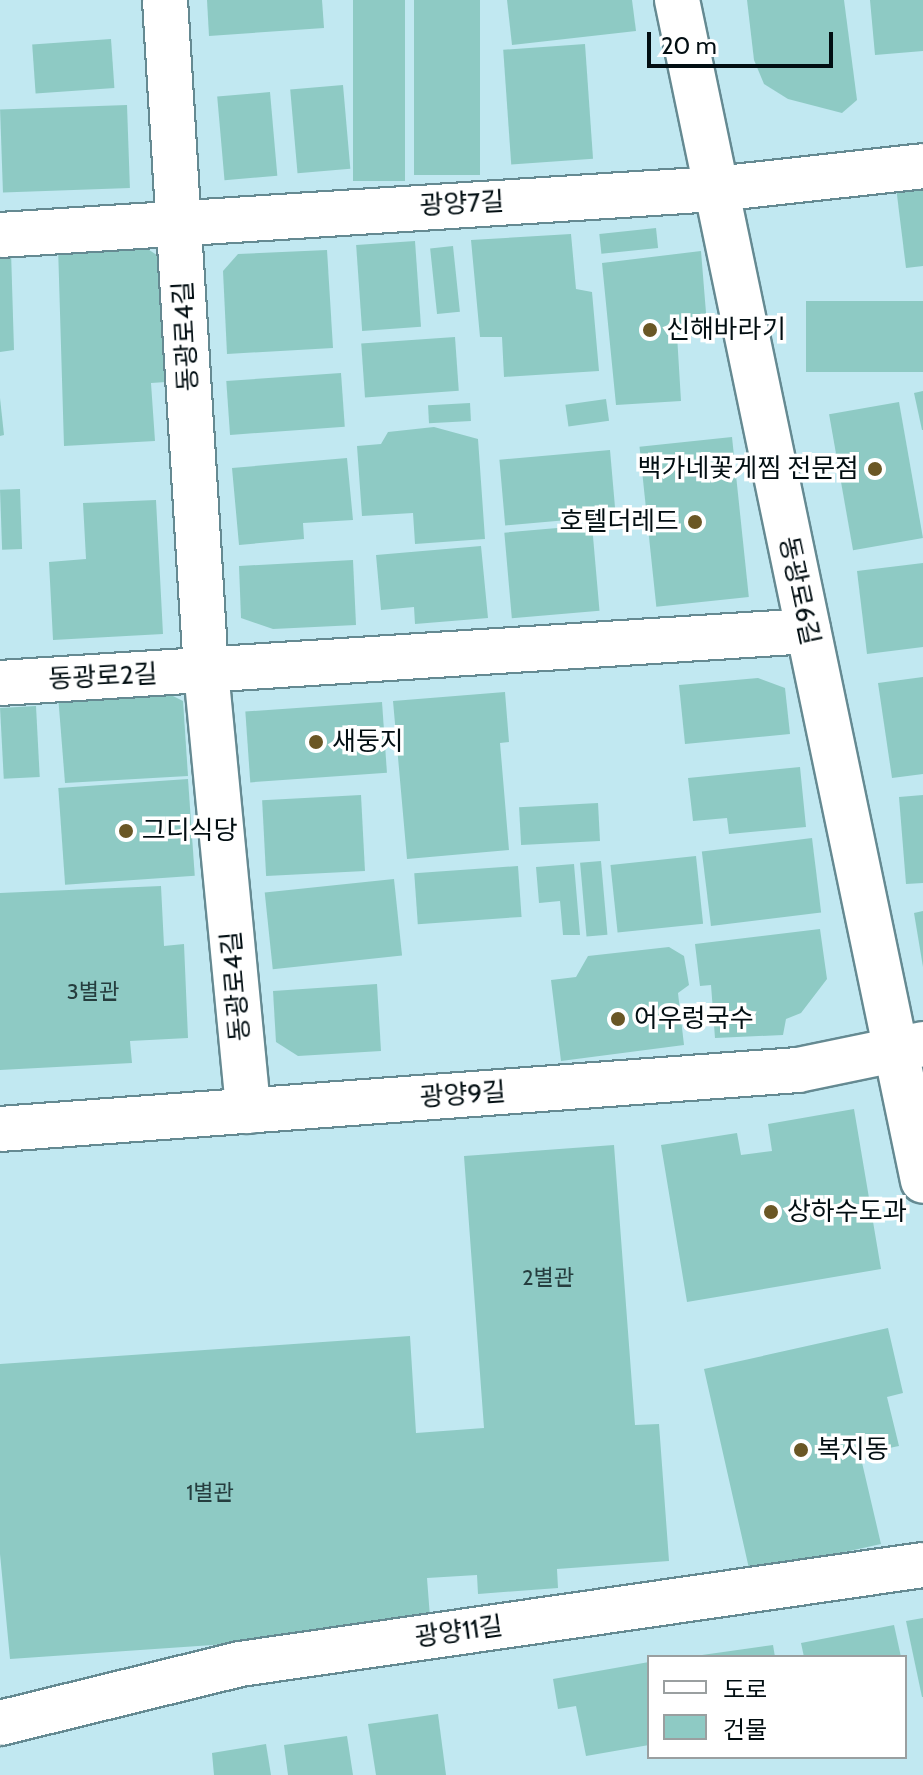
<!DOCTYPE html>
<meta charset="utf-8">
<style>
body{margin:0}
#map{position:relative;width:923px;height:1775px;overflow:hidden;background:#c1e8f1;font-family:Cabin,"Noto Sans KR",sans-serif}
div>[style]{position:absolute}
.building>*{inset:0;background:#8ecac4;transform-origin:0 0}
.roads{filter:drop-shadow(2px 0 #658a92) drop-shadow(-2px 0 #658a92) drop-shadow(0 2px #658a92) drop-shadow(0 -2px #658a92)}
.street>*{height:44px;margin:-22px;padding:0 22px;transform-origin:22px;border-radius:22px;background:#fff}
.secondary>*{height:44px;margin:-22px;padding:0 22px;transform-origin:22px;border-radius:22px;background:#fff}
.dots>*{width:22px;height:22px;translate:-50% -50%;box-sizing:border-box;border:4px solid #fff;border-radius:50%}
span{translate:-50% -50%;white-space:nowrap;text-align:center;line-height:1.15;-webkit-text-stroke:7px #fff;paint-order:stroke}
.number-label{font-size:22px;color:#253d3e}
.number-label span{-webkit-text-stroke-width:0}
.street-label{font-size:26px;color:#020e12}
.poi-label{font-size:26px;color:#020e12}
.left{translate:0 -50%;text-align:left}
.right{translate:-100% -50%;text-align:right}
.legend{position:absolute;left:647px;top:1655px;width:260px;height:104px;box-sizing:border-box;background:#fff;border:2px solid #9a9fa0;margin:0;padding:10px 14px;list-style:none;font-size:24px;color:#020e12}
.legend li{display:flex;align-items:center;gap:16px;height:40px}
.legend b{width:40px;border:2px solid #9a9fa0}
.scale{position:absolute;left:647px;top:32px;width:186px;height:36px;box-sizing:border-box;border:4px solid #020e12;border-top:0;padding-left:10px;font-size:24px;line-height:28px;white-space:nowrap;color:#020e12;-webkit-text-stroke:6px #fff;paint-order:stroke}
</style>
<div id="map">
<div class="building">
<div style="clip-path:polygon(207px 0,322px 0,324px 28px,209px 36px)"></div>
<div style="left:353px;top:0;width:52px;height:181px"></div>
<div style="left:414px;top:0;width:66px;height:175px"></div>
<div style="clip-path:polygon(507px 0,632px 0,636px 31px,512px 45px)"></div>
<div style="clip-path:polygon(747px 0,844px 0,857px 100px,842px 113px,788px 99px,764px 84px,754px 60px)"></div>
<div style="clip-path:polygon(870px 0,923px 0,923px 51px,875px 55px)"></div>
<div style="left:111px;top:39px;width:49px;height:79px;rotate:86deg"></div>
<div style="left:585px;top:44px;width:115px;height:82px;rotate:86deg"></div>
<div style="left:343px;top:85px;width:84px;height:53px;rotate:85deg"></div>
<div style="left:270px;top:92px;width:84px;height:53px;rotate:85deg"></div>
<div style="left:127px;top:105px;width:83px;height:127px;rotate:88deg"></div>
<div style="clip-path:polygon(923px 184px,923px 266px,906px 268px,896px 187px)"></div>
<div style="left:656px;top:228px;width:20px;height:57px;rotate:84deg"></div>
<div style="clip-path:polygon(571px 234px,576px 289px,592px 292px,599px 371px,504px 377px,502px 337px,480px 337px,471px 240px)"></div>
<div style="clip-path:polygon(132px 239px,160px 257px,166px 382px,151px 383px,155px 441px,64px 446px,58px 246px)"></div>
<div style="left:415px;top:241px;width:86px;height:59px;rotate:86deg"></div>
<div style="left:453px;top:246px;width:66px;height:23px;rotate:84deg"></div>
<div style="clip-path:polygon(327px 250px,333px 348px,227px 354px,223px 271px,238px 254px)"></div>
<div style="clip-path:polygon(11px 251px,14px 350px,0 352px,0 252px)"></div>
<div style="clip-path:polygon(701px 251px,707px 325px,677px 335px,681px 401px,616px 405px,602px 263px)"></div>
<div style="left:923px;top:301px;width:71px;height:117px;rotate:90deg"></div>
<div style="left:455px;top:337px;width:54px;height:94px;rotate:86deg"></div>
<div style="left:341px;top:373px;width:54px;height:115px;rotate:86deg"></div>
<div style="clip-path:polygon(923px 391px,923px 430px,922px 430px,914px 393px)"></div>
<div style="clip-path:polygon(0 398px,4px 435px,0 436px)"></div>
<div style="left:606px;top:399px;width:22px;height:41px;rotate:82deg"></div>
<div style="left:899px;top:402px;width:138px;height:71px;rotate:80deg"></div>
<div style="left:470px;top:403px;width:18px;height:42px;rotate:87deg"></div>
<div style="clip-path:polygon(434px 427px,478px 439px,485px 539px,415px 544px,413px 513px,362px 516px,357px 446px,381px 444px,388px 432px)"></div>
<div style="left:732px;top:437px;width:161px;height:93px;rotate:84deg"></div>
<div style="left:610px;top:450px;width:66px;height:111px;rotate:85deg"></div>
<div style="clip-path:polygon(347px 458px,353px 520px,303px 523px,304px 539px,239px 545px,232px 468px)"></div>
<div style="left:20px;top:489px;width:60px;height:20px;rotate:88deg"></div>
<div style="clip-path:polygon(156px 500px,163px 634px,53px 640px,49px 562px,86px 559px,83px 503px)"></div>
<div style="left:592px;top:525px;width:86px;height:88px;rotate:85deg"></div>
<div style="clip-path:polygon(481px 546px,488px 618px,415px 624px,414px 607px,381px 610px,376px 555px)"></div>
<div style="clip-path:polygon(353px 560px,356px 625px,273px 629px,241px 618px,239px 566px)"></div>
<div style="clip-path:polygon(923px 563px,923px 647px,867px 654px,857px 571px)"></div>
<div style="clip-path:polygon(923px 677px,923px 774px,892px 778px,878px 683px)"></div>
<div style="clip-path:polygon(758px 678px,785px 688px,790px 734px,685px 744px,679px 685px)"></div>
<div style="clip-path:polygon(159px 689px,183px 701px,188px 776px,65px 783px,58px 695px)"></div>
<div style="clip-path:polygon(505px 692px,509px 742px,500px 743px,509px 850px,407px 859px,393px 701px)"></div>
<div style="left:382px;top:702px;width:71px;height:137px;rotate:86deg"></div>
<div style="left:36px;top:706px;width:71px;height:36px;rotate:87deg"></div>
<div style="clip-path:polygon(800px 767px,806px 827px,729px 834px,727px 818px,693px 821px,688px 778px)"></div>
<div style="left:188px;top:779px;width:97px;height:130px;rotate:86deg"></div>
<div style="left:361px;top:795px;width:76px;height:99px;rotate:87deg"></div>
<div style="clip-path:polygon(923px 795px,923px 883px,906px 884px,899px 797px)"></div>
<div style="left:598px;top:803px;width:38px;height:79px;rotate:87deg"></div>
<div style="left:812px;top:838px;width:75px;height:111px;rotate:83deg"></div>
<div style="left:696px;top:856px;width:68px;height:86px;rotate:84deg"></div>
<div style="left:601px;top:861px;width:74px;height:21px;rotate:85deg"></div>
<div style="clip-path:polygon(574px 864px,580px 935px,563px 935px,560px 901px,539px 903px,536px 867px)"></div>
<div style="left:518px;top:866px;width:51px;height:104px;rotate:86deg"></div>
<div style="left:394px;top:879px;width:77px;height:130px;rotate:84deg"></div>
<div style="clip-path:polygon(161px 886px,164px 946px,184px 944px,188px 1038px,130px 1041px,132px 1063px,0 1070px,0 893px)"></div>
<div style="clip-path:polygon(923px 911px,923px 967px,914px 913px)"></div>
<div style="clip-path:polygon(820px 929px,827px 979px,801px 1013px,786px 1019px,783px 1035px,715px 1038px,711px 985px,700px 986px,695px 944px)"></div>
<div style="clip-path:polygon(669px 947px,684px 956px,689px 985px,678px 993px,684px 1045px,561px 1061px,551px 980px,576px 977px,588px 956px)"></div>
<div style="clip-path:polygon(377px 984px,381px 1051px,298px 1056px,276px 1042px,273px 991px)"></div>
<div style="clip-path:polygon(854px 1109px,881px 1269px,687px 1302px,661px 1145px,737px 1133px,741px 1155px,772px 1151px,768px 1124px)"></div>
<div style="clip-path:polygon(614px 1145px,635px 1425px,659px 1424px,669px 1561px,557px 1569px,558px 1588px,478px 1594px,477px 1575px,427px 1578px,431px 1630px,10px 1659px,0 1554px,0 1364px,410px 1336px,416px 1433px,484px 1428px,464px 1156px)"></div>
<div style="clip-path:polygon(888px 1328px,903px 1393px,887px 1397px,899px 1446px,860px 1454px,881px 1544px,750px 1573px,704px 1369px)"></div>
<div style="clip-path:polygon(923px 1618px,923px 1697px,922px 1697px,906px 1621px)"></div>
<div style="clip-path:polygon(894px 1625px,901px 1657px,804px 1657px,801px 1643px)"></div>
<div style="clip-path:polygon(773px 1645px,775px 1657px,702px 1657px,702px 1655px)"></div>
<div style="clip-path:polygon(649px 1662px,649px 1745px,586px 1756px,576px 1706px,558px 1709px,553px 1679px)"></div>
<div style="clip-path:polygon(438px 1714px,446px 1775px,376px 1775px,368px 1724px)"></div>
<div style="clip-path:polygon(347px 1736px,353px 1775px,288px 1775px,284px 1745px)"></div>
<div style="clip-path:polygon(266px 1744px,271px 1775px,214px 1775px,212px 1753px)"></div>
</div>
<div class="roads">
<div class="street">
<div style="left:165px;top:0;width:672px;rotate:86.5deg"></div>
<div style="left:206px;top:671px;width:442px;rotate:84.5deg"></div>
<div style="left:0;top:235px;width:717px;rotate:-3.68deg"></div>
<div style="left:716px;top:189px;width:208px;rotate:-6.3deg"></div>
<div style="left:0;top:683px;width:810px;rotate:-3.68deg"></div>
<div style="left:0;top:1129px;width:800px;rotate:-4.23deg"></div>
<div style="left:798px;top:1070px;width:128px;rotate:-11.7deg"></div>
<div style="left:0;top:1723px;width:247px;rotate:-13.8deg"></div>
<div style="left:240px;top:1664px;width:690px;rotate:-8.25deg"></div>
</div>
<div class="secondary">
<div style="left:677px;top:0;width:1206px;rotate:78.23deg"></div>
</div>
</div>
<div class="dots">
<div style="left:650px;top:330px;background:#6a5725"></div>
<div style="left:875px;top:469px;background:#6a5725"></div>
<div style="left:695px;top:522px;background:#6a5725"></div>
<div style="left:316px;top:742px;background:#6a5725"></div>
<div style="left:126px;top:831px;background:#6a5725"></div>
<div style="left:618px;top:1019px;background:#6a5725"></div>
<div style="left:771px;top:1212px;background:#6a5725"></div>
<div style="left:801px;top:1450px;background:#6a5725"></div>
</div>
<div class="number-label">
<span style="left:93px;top:992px">3별관</span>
<span style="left:548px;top:1278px">2별관</span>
<span style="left:210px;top:1493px">1별관</span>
</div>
<div class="street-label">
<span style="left:462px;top:204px;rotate:-3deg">광양7길</span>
<span style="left:186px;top:336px;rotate:-93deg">동광로4길</span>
<span style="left:799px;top:591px;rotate:78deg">동광로6길</span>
<span style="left:103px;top:677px;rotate:-3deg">동광로2길</span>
<span style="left:236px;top:986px;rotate:-95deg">동광로4길</span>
<span style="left:463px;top:1095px;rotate:-4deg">광양9길</span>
<span style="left:459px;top:1632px;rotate:-8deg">광양11길</span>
</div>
<div class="poi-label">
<span class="left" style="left:666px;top:330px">신해바라기</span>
<span class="right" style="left:859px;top:469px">백가네꽃게찜 전문점</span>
<span class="right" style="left:679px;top:522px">호텔더레드</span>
<span class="left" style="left:332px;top:742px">새둥지</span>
<span class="left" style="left:142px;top:831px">그디식당</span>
<span class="left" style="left:634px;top:1019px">어우렁국수</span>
<span class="left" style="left:787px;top:1212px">상하수도과</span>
<span class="left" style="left:817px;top:1450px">복지동</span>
</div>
<ul class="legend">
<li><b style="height:10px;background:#fff"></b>도로</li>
<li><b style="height:22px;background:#8ecac4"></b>건물</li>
</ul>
<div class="scale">20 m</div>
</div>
